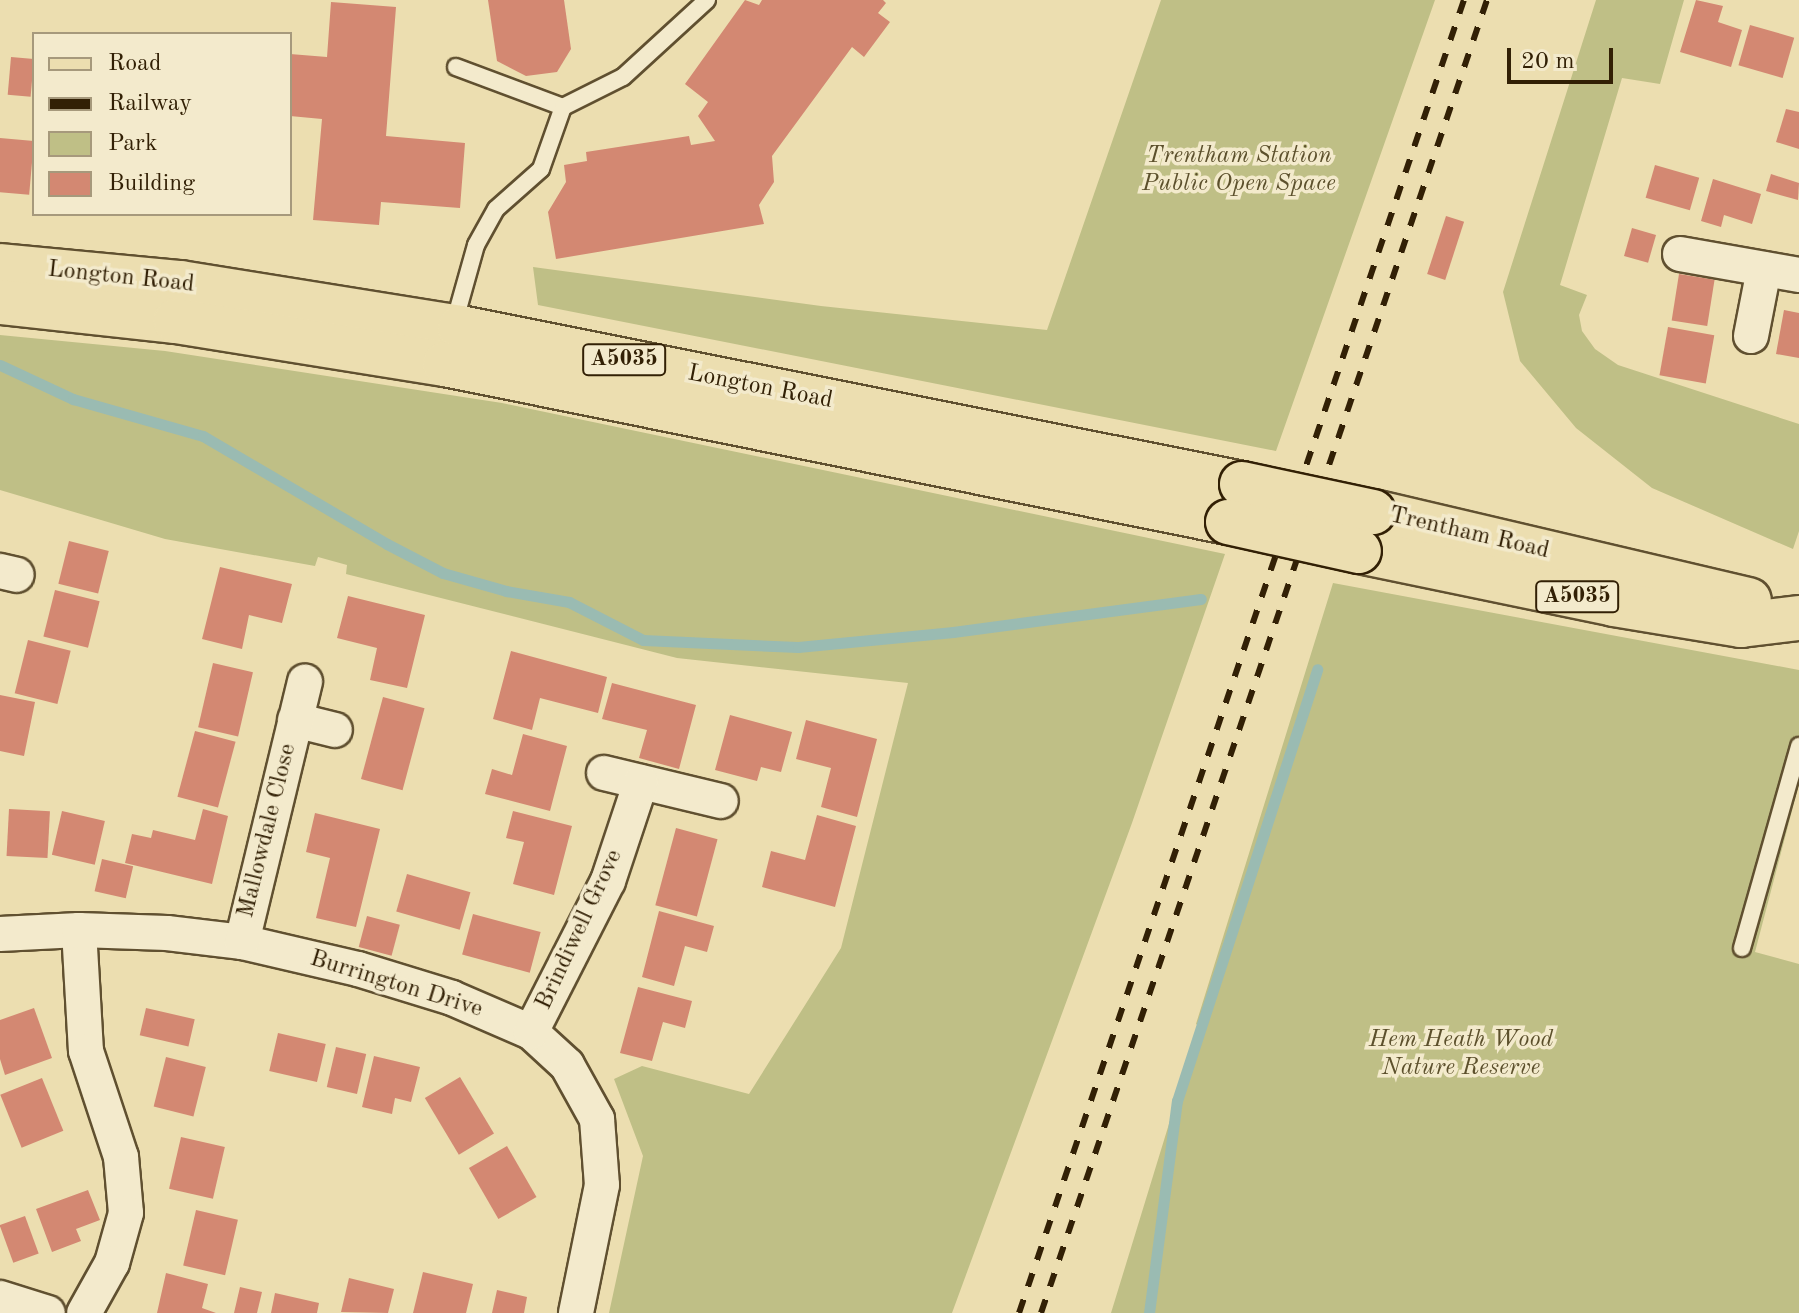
<!DOCTYPE html>
<style>
body{margin:0}
#map{position:relative;width:1799px;height:1313px;overflow:hidden;background:#ecdeb0;font-family:"Old Standard TT",serif}
div>[style]{position:absolute}
.green>*{inset:0;background:#bfbf86}
.stream>*{height:11px;margin:-5.5px;padding:0 5.5px;transform-origin:5.5px;border-radius:5.5px;background:#9abbb2}
.building>*{inset:0;background:#d38872;transform-origin:0 0}
.roads{filter:drop-shadow(2px 0 #605030) drop-shadow(-2px 0 #605030) drop-shadow(0 2px #605030) drop-shadow(0 -2px #605030)}
.lane>*{height:16px;margin:-8px;padding:0 8px;transform-origin:8px;border-radius:8px;background:#f3eacc}
.street>*{height:34px;margin:-17px;padding:0 17px;transform-origin:17px;border-radius:17px;background:#f3eacc}
.primary>*{height:44px;margin:-22px;padding:0 22px;transform-origin:22px;border-radius:22px;background:#ecdeb0}
.rail>*{height:6px;margin-top:-3px;transform-origin:0;background:repeating-linear-gradient(90deg,#322005 0 14px,transparent 0 28px)}
.bridges{filter:drop-shadow(2px 0 #322005) drop-shadow(-2px 0 #322005) drop-shadow(0 2px #322005) drop-shadow(0 -2px #322005)}
.primary-bridge>*{height:44px;margin:-22px;padding:0 22px;transform-origin:22px;border-radius:22px;background:#ecdeb0}
span{translate:-50% -50%;white-space:nowrap;text-align:center;line-height:1.15;-webkit-text-stroke:7px #f3eacc;paint-order:stroke}
.shield-label span{padding:2px 6px;background:#f3eacc;border:2px solid;border-radius:6px;-webkit-text-stroke-width:0}
.shield-label{font-size:22px;color:#322005;font-weight:700}
.park-label{font-size:24px;color:#5c502c;font-style:italic}
.street-label{font-size:24px;color:#322005}
.legend{position:absolute;left:32px;top:32px;width:260px;height:184px;box-sizing:border-box;background:#f3eacc;border:2px solid #a6997c;margin:0;padding:10px 14px;list-style:none;font-size:24px;color:#322005}
.legend li{display:flex;align-items:center;gap:16px;height:40px}
.legend b{width:40px;border:2px solid #a6997c}
.scale{position:absolute;left:1507px;top:48px;width:106px;height:36px;box-sizing:border-box;border:4px solid #322005;border-top:0;padding-left:10px;font-size:24px;line-height:28px;white-space:nowrap;color:#322005;-webkit-text-stroke:6px #f3eacc;paint-order:stroke}
</style>
<div id="map">
<div class="green">
<div style="clip-path:polygon(1161px 0,1435px 0,1276px 451px,538px 305px,533px 267px,821px 306px,1047px 330px)"></div>
<div style="clip-path:polygon(1596px 0,1684px 0,1660px 84px,1622px 78px,1560px 285px,1587px 295px,1579px 315px,1582px 331px,1595px 349px,1618px 365px,1799px 424px,1799px 531px,1793px 549px,1652px 488px,1576px 428px,1520px 361px,1503px 292px)"></div>
<div style="clip-path:polygon(0 335px,165px 351px,502px 403px,1225px 554px,1132px 823px,952px 1313px,609px 1313px,643px 1156px,614px 1079px,642px 1066px,749px 1094px,841px 948px,908px 683px,677px 658px,346px 574px,347px 565px,318px 557px,315px 566px,165px 539px,0 490px)"></div>
<div style="clip-path:polygon(1333px 583px,1799px 670px,1799px 784px,1755px 952px,1799px 964px,1799px 1313px,1111px 1313px,1199px 1026px,1196px 1024px)"></div>
</div>
<div class="stream">
<div style="left:0;top:365px;width:81px;rotate:25deg"></div>
<div style="left:73px;top:399px;width:135px;rotate:15.9deg"></div>
<div style="left:203px;top:436px;width:213px;rotate:30.4deg"></div>
<div style="left:387px;top:544px;width:63px;rotate:27.4deg"></div>
<div style="left:443px;top:573px;width:66px;rotate:15.9deg"></div>
<div style="left:506px;top:591px;width:64px;rotate:9.9deg"></div>
<div style="left:569px;top:602px;width:83px;rotate:27.2deg"></div>
<div style="left:643px;top:640px;width:155px;rotate:2.6deg"></div>
<div style="left:798px;top:647px;width:156px;rotate:-5.5deg"></div>
<div style="left:953px;top:632px;width:250px;rotate:-7.6deg"></div>
<div style="left:1149px;top:1313px;width:214px;rotate:-82.5deg"></div>
<div style="left:1177px;top:1101px;width:454px;rotate:-72deg"></div>
</div>
<div class="building">
<div style="clip-path:polygon(488px 0,564px 0,571px 49px,557px 72px,526px 76px,497px 61px)"></div>
<div style="clip-path:polygon(745px 0,759px 5px,762px 0,883px 0,886px 3px,878px 13px,890px 22px,864px 57px,852px 47px,772px 156px,774px 182px,759px 205px,764px 224px,556px 259px,548px 212px,566px 182px,564px 165px,587px 161px,586px 152px,689px 136px,691px 145px,715px 141px,698px 116px,708px 102px,685px 84px)"></div>
<div style="clip-path:polygon(1696px 0,1723px 6px,1718px 22px,1742px 30px,1731px 67px,1680px 52px)"></div>
<div style="clip-path:polygon(331px 2px,396px 7px,386px 136px,465px 143px,460px 208px,381px 202px,379px 225px,313px 220px,322px 119px,290px 116px,290px 54px,327px 57px)"></div>
<div style="left:1750px;top:25px;width:46px;height:42px;rotate:16deg"></div>
<div style="left:11px;top:57px;width:23px;height:38px;rotate:5deg"></div>
<div style="clip-path:polygon(1786px 109px,1799px 112px,1799px 149px,1776px 142px)"></div>
<div style="left:0;top:138px;width:34px;height:54px;rotate:5deg"></div>
<div style="left:1655px;top:165px;width:46px;height:34px;rotate:16deg"></div>
<div style="clip-path:polygon(1771px 174px,1799px 183px,1798px 200px,1766px 191px)"></div>
<div style="clip-path:polygon(1713px 179px,1761px 194px,1752px 224px,1724px 215px,1721px 227px,1701px 221px)"></div>
<div style="left:1446px;top:216px;width:19px;height:61px;rotate:18deg"></div>
<div style="left:1632px;top:228px;width:25px;height:29px;rotate:16deg"></div>
<div style="left:1679px;top:274px;width:36px;height:47px;rotate:9deg"></div>
<div style="clip-path:polygon(1784px 310px,1799px 313px,1799px 358px,1776px 354px)"></div>
<div style="left:1668px;top:327px;width:47px;height:49px;rotate:10deg"></div>
<div style="left:69px;top:541px;width:41px;height:44px;rotate:14deg"></div>
<div style="clip-path:polygon(220px 567px,292px 584px,282px 623px,249px 615px,242px 649px,202px 639px)"></div>
<div style="left:55px;top:590px;width:46px;height:48px;rotate:14deg"></div>
<div style="clip-path:polygon(348px 596px,425px 615px,407px 688px,370px 680px,377px 648px,337px 638px)"></div>
<div style="left:28px;top:640px;width:44px;height:55px;rotate:14deg"></div>
<div style="clip-path:polygon(511px 651px,607px 677px,598px 713px,540px 698px,532px 730px,493px 719px)"></div>
<div style="left:213px;top:663px;width:41px;height:66px;rotate:13deg"></div>
<div style="clip-path:polygon(612px 683px,696px 705px,679px 769px,639px 758px,647px 730px,602px 719px)"></div>
<div style="clip-path:polygon(0 695px,35px 702px,24px 756px,0 751px)"></div>
<div style="left:383px;top:697px;width:43px;height:85px;rotate:15deg"></div>
<div style="clip-path:polygon(730px 715px,792px 732px,781px 772px,761px 767px,757px 781px,715px 770px)"></div>
<div style="clip-path:polygon(806px 720px,877px 739px,857px 817px,821px 807px,831px 768px,796px 759px)"></div>
<div style="left:195px;top:731px;width:42px;height:68px;rotate:15deg"></div>
<div style="clip-path:polygon(523px 734px,567px 746px,550px 811px,485px 794px,492px 769px,512px 775px)"></div>
<div style="left:9px;top:809px;width:41px;height:47px;rotate:3deg"></div>
<div style="clip-path:polygon(203px 809px,228px 816px,212px 884px,125px 863px,132px 834px,151px 838px,153px 830px,195px 840px)"></div>
<div style="left:62px;top:811px;width:44px;height:45px;rotate:13deg"></div>
<div style="clip-path:polygon(513px 811px,572px 826px,554px 895px,513px 884px,524px 842px,506px 838px)"></div>
<div style="clip-path:polygon(315px 813px,380px 829px,356px 927px,316px 918px,330px 858px,306px 852px)"></div>
<div style="clip-path:polygon(817px 815px,856px 826px,835px 907px,762px 887px,771px 851px,805px 860px)"></div>
<div style="left:676px;top:828px;width:43px;height:80px;rotate:15deg"></div>
<div style="left:102px;top:859px;width:32px;height:33px;rotate:13deg"></div>
<div style="left:407px;top:874px;width:66px;height:39px;rotate:16deg"></div>
<div style="clip-path:polygon(659px 911px,714px 926px,707px 952px,685px 946px,674px 986px,642px 977px)"></div>
<div style="left:473px;top:914px;width:70px;height:42px;rotate:15deg"></div>
<div style="left:367px;top:916px;width:34px;height:32px;rotate:15deg"></div>
<div style="clip-path:polygon(638px 987px,692px 1001px,685px 1028px,663px 1022px,652px 1061px,620px 1053px)"></div>
<div style="clip-path:polygon(34px 1008px,52px 1058px,5px 1075px,0 1059px,0 1020px)"></div>
<div style="left:146px;top:1008px;width:50px;height:28px;rotate:13deg"></div>
<div style="left:278px;top:1033px;width:49px;height:39px;rotate:13deg"></div>
<div style="left:336px;top:1047px;width:31px;height:41px;rotate:13deg"></div>
<div style="clip-path:polygon(374px 1056px,420px 1067px,411px 1102px,395px 1098px,392px 1114px,362px 1107px)"></div>
<div style="left:166px;top:1057px;width:41px;height:51px;rotate:14deg"></div>
<div style="left:460px;top:1077px;width:66px;height:41px;rotate:59deg"></div>
<div style="left:42px;top:1078px;width:57px;height:45px;rotate:68deg"></div>
<div style="left:181px;top:1137px;width:45px;height:53px;rotate:13deg"></div>
<div style="left:507px;top:1146px;width:59px;height:44px;rotate:60deg"></div>
<div style="clip-path:polygon(88px 1190px,100px 1220px,76px 1229px,81px 1241px,52px 1252px,36px 1209px)"></div>
<div style="left:196px;top:1210px;width:43px;height:57px;rotate:13deg"></div>
<div style="left:25px;top:1216px;width:40px;height:27px;rotate:70deg"></div>
<div style="clip-path:polygon(423px 1272px,473px 1284px,466px 1313px,413px 1313px)"></div>
<div style="clip-path:polygon(166px 1273px,208px 1284px,202px 1308px,216px 1313px,157px 1313px)"></div>
<div style="clip-path:polygon(349px 1278px,394px 1289px,388px 1313px,341px 1312px)"></div>
<div style="clip-path:polygon(240px 1287px,262px 1292px,257px 1313px,234px 1313px)"></div>
<div style="clip-path:polygon(497px 1290px,527px 1297px,524px 1313px,492px 1313px)"></div>
<div style="clip-path:polygon(275px 1293px,319px 1303px,317px 1313px,271px 1313px)"></div>
</div>
<div class="roads">
<div class="lane">
<div style="left:456px;top:67px;width:114px;rotate:20.5deg"></div>
<div style="left:453px;top:327px;width:85px;rotate:-74.3deg"></div>
<div style="left:476px;top:245px;width:41px;rotate:-60.9deg"></div>
<div style="left:496px;top:209px;width:60px;rotate:-41.6deg"></div>
<div style="left:541px;top:169px;width:66px;rotate:-70.5deg"></div>
<div style="left:563px;top:107px;width:67px;rotate:-26.6deg"></div>
<div style="left:623px;top:77px;width:114px;rotate:-42.5deg"></div>
<div style="left:1742px;top:948px;width:210px;rotate:-74.2deg"></div>
</div>
<div class="street">
<div style="left:1680px;top:254px;width:121px;rotate:10deg"></div>
<div style="left:1751px;top:336px;width:68px;rotate:-79deg"></div>
<div style="left:0;top:571px;width:17px;rotate:13deg"></div>
<div style="left:295px;top:720px;width:41px;rotate:14deg"></div>
<div style="left:604px;top:773px;width:120px;rotate:13.5deg"></div>
<div style="left:79px;top:930px;width:121px;rotate:86.7deg"></div>
<div style="left:86px;top:1051px;width:112px;rotate:71.7deg"></div>
<div style="left:121px;top:1157px;width:56px;rotate:84.9deg"></div>
<div style="left:126px;top:1213px;width:52px;rotate:105.6deg"></div>
<div style="left:112px;top:1263px;width:57px;rotate:119.2deg"></div>
<div style="left:0;top:934px;width:79px;rotate:-2.9deg"></div>
<div style="left:79px;top:930px;width:88px;rotate:2deg"></div>
<div style="left:167px;top:933px;width:76px;rotate:6.8deg"></div>
<div style="left:242px;top:942px;width:119px;rotate:13.1deg"></div>
<div style="left:358px;top:969px;width:98px;rotate:17.1deg"></div>
<div style="left:452px;top:998px;width:86px;rotate:23.3deg"></div>
<div style="left:531px;top:1032px;width:49px;rotate:42.5deg"></div>
<div style="left:567px;top:1065px;width:62px;rotate:60.9deg"></div>
<div style="left:597px;top:1119px;width:66px;rotate:85.7deg"></div>
<div style="left:602px;top:1185px;width:131px;rotate:101.5deg"></div>
<div style="left:242px;top:942px;width:268px;rotate:-76.4deg"></div>
<div style="left:531px;top:1032px;width:169px;rotate:-63deg"></div>
<div style="left:608px;top:881px;width:104px;rotate:-71.6deg"></div>
<div style="left:0;top:1298px;width:50px;rotate:17.4deg"></div>
</div>
<div class="primary">
<div style="left:0;top:266px;width:181px;rotate:5.4deg"></div>
<div style="left:180px;top:283px;width:284px;rotate:9.1deg"></div>
<div style="left:460px;top:328px;width:797px;rotate:11.28deg"></div>
<div style="left:0;top:302px;width:177px;rotate:6.2deg"></div>
<div style="left:176px;top:321px;width:272px;rotate:9.1deg"></div>
<div style="left:445px;top:364px;width:799px;rotate:11.41deg"></div>
<div style="left:1373px;top:512px;width:386px;rotate:13.2deg"></div>
<div style="left:1359px;top:551px;width:260px;rotate:11.7deg"></div>
<div style="left:1614px;top:604px;width:129px;rotate:9.4deg"></div>
<div style="left:1741px;top:625px;width:58px;rotate:-6.9deg"></div>
</div>
</div>
<div class="rail">
<div style="left:1019px;top:1313px;width:1386px;rotate:-71.28deg"></div>
<div style="left:1041px;top:1313px;width:1387px;rotate:-71.24deg"></div>
</div>
<div class="bridges">
<div class="primary-bridge">
<div style="left:1242px;top:484px;width:134px;rotate:12.1deg"></div>
<div style="left:1228px;top:522px;width:134px;rotate:12.5deg"></div>
</div>
</div>
<div class="shield-label">
<span style="left:624px;top:360px">A5035</span>
<span style="left:1577px;top:597px">A5035</span>
</div>
<div class="park-label">
<span style="left:1239px;top:171px">Trentham Station<br>Public Open Space</span>
<span style="left:1461px;top:1055px">Hem Heath Wood<br>Nature Reserve</span>
</div>
<div class="street-label">
<span style="left:121px;top:278px;rotate:6deg">Longton Road</span>
<span style="left:760px;top:388px;rotate:11deg">Longton Road</span>
<span style="left:1469px;top:534px;rotate:13deg">Trentham Road</span>
<span style="left:268px;top:831px;rotate:-76deg">Mallowdale Close</span>
<span style="left:580px;top:930px;rotate:-65deg">Brindiwell Grove</span>
<span style="left:396px;top:985px;rotate:17deg">Burrington Drive</span>
</div>
<ul class="legend">
<li><b style="height:10px;background:#ecdeb0"></b>Road</li>
<li><b style="height:10px;background:#322005"></b>Railway</li>
<li><b style="height:22px;background:#bfbf86"></b>Park</li>
<li><b style="height:22px;background:#d38872"></b>Building</li>
</ul>
<div class="scale">20 m</div>
</div>
